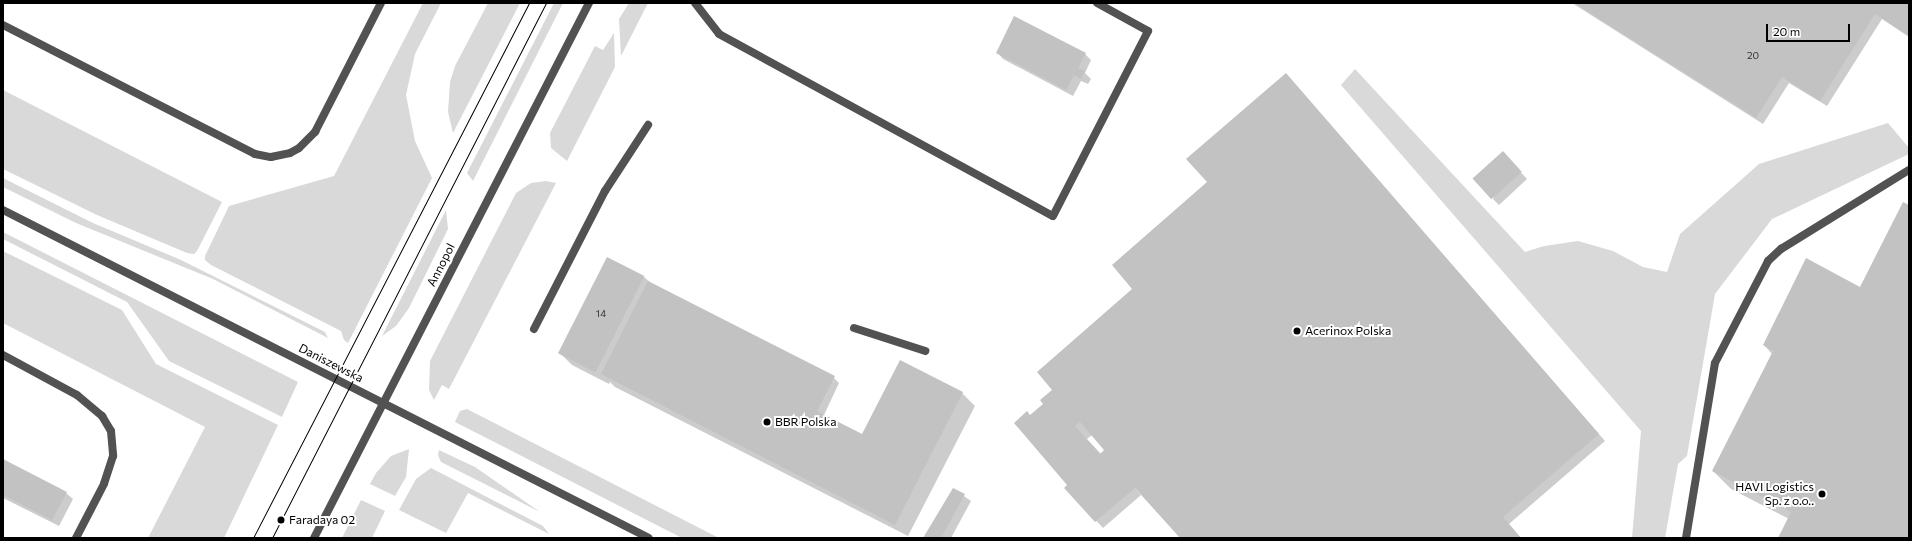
<!DOCTYPE html>
<style>
body{margin:0}
#map{position:relative;width:1912px;height:541px;overflow:hidden;background:#fff;font-family:Commissioner,sans-serif}
div>[style]{position:absolute}
.green>*{inset:0;background:#d9d9d9}
.shadow>*{inset:0;background:#0003}
.building>*{inset:0;background:#c2c2c2;transform-origin:0 0}
.service>*{height:8px;margin:-4px;padding:0 4px;transform-origin:4px;border-radius:4px;background:#525252}
.minor>*{height:8px;margin:-4px;padding:0 4px;transform-origin:4px;border-radius:4px;background:#525252}
.tram>*{height:1px;margin:-0.5px;padding:0 0.5px;transform-origin:0.5px;border-radius:0.5px;background:#000}
.dots>*{width:11px;height:11px;translate:-50% -50%;box-sizing:border-box;border:2px solid #fff;border-radius:50%}
span{translate:-50% -50%;white-space:nowrap;text-align:center;line-height:1.15;-webkit-text-stroke:4px #fff;paint-order:stroke}
.number-label{font-size:10px;color:#303030}
.number-label span{-webkit-text-stroke-width:0}
.street-label{font-size:12px;color:#000}
.poi-label{font-size:12px;color:#000}
.left{translate:0 -50%;text-align:left}
.right{translate:-100% -50%;text-align:right}
.frame{position:absolute;inset:0;border:4px solid #000;pointer-events:none}
.scale{position:absolute;left:1766px;top:24px;width:84px;height:18px;box-sizing:border-box;border:2px solid #000;border-top:0;padding-left:5px;font-size:12px;line-height:14px;white-space:nowrap;color:#000;-webkit-text-stroke:3px #fff;paint-order:stroke}
</style>
<div id="map">
<div class="green">
<div style="clip-path:polygon(423px 3px,441px 3px,415px 54px,406px 95px,415px 141px,432px 178px,348px 343px,344px 340px,341px 331px,211px 265px,205px 260px,205px 256px,229px 206px,334px 176px)"></div>
<div style="clip-path:polygon(488px 3px,520px 3px,453px 133px,448px 112px,450px 82px,455px 66px)"></div>
<div style="clip-path:polygon(554px 3px,563px 3px,473px 181px,467px 173px)"></div>
<div style="clip-path:polygon(629px 3px,648px 3px,621px 56px,619px 19px)"></div>
<div style="clip-path:polygon(614px 33px,615px 67px,567px 161px,551px 148px,550px 133px,595px 46px,603px 50px)"></div>
<div style="clip-path:polygon(1355px 69px,1525px 252px,1544px 246px,1578px 241px,1613px 251px,1643px 267px,1667px 272px,1680px 234px,1759px 164px,1888px 123px,1909px 148px,1909px 154px,1772px 219px,1715px 294px,1687px 456px,1678px 464px,1665px 538px,1632px 538px,1641px 431px,1341px 85px)"></div>
<div style="clip-path:polygon(3px 90px,222px 202px,197px 251px,194px 254px,187px 253px,97px 215px,3px 169px)"></div>
<div style="clip-path:polygon(3px 178px,93px 223px,181px 260px,325px 332px,328px 338px,213px 279px,76px 223px,3px 187px)"></div>
<div style="clip-path:polygon(546px 181px,556px 183px,449px 389px,442px 385px,434px 400px,429px 390px,430px 361px,516px 193px,531px 183px)"></div>
<div style="clip-path:polygon(446px 210px,448px 229px,409px 308px,396px 326px,382px 336px)"></div>
<div style="clip-path:polygon(3px 232px,298px 382px,282px 417px,169px 361px,127px 302px,3px 239px)"></div>
<div style="clip-path:polygon(3px 251px,122px 310px,156px 364px,278px 425px,224px 538px,148px 538px,205px 427px,3px 323px)"></div>
<div style="clip-path:polygon(467px 409px,719px 538px,682px 538px,455px 422px,460px 411px)"></div>
<div style="clip-path:polygon(409px 449px,406px 477px,395px 496px,370px 484px,376px 473px,391px 456px)"></div>
<div style="clip-path:polygon(439px 450px,475px 467px,540px 512px,441px 462px,438px 455px)"></div>
<div style="clip-path:polygon(431px 468px,543px 526px,549px 534px,468px 493px,446px 533px,399px 510px,416px 479px)"></div>
<div style="clip-path:polygon(361px 500px,385px 511px,372px 538px,342px 538px)"></div>
</div>
<div class="shadow">
<div style="clip-path:polygon(1572px 3px,1909px 3px,1909px 37px,1882px 19px,1827px 106px,1789px 83px,1763px 124px)"></div>
<div style="clip-path:polygon(997px 52px,1085px 54px,1091px 60px,1085px 73px,1091px 79px,1088px 84px,1081px 81px,1073px 96px,1003px 59px)"></div>
<div style="clip-path:polygon(evenodd,1292px 81px,1605px 441px,1509px 524px,1521px 538px,1182px 538px,1116px 466px,1141px 495px,1103px 528px,1066px 488px,1069px 485px,1030px 416px,1044px 404px,1134px 289px,1209px 182px,1292px 81px,1092px 435px,1108px 453px,1101px 454px,1087px 439px,1092px 435px)"></div>
<div style="clip-path:polygon(1509px 159px,1527px 179px,1499px 205px,1493px 199px)"></div>
<div style="clip-path:polygon(1909px 206px,1909px 538px,1779px 538px,1789px 519px,1731px 489px,1713px 471px,1772px 354px,1764px 345px,1860px 288px)"></div>
<div style="clip-path:polygon(644px 277px,651px 283px,832px 376px,839px 383px,824px 415px,862px 435px,962px 393px,975px 406px,908px 536px,615px 387px,610px 382px,609px 384px,572px 365px,559px 352px)"></div>
<div style="clip-path:polygon(3px 460px,66px 493px,73px 499px,59px 526px,3px 498px)"></div>
<div style="clip-path:polygon(954px 489px,971px 501px,951px 538px,924px 538px)"></div>
</div>
<div class="building">
<div style="clip-path:polygon(1574px 3px,1909px 3px,1909px 36px,1875px 14px,1820px 101px,1782px 77px,1756px 118px)"></div>
<div style="clip-path:polygon(1014px 16px,1086px 53px,1078px 68px,1085px 71px,1081px 79px,1074px 75px,1066px 90px,996px 53px)"></div>
<div style="clip-path:polygon(evenodd,1286px 73px,1599px 434px,1503px 517px,1521px 538px,1180px 538px,1135px 488px,1095px 522px,1064px 488px,1067px 485px,1014px 423px,1027px 411px,1030px 415px,1043px 404px,1040px 400px,1052px 390px,1037px 372px,1132px 289px,1112px 265px,1207px 182px,1186px 159px,1286px 73px,1080px 422px,1104px 450px,1100px 454px,1075px 426px,1080px 422px)"></div>
<div style="left:1503px;top:151px;width:28px;height:41px;rotate:48deg"></div>
<div style="clip-path:polygon(1903px 202px,1909px 205px,1909px 538px,1778px 538px,1791px 512px,1712px 471px,1773px 351px,1763px 345px,1806px 258px,1860px 287px)"></div>
<div style="left:607px;top:257px;width:42px;height:108px;rotate:27deg"></div>
<div style="clip-path:polygon(648px 281px,835px 376px,817px 411px,862px 434px,900px 360px,963px 392px,895px 525px,601px 374px)"></div>
<div style="clip-path:polygon(3px 459px,67px 492px,52px 520px,3px 495px)"></div>
<div style="clip-path:polygon(953px 488px,965px 494px,941px 538px,923px 538px)"></div>
</div>
<div class="service">
<div style="left:695px;top:3px;width:39px;rotate:52deg"></div>
<div style="left:719px;top:34px;width:380px;rotate:28.6deg"></div>
<div style="left:1053px;top:216px;width:208px;rotate:-62.8deg"></div>
<div style="left:1148px;top:31px;width:58px;rotate:-151.2deg"></div>
<div style="left:3px;top:25px;width:283px;rotate:27.1deg"></div>
<div style="left:255px;top:154px;width:16px;rotate:11deg"></div>
<div style="left:271px;top:157px;width:19px;rotate:-12deg"></div>
<div style="left:290px;top:153px;width:10px;rotate:-29deg"></div>
<div style="left:299px;top:148px;width:23px;rotate:-45deg"></div>
<div style="left:315px;top:132px;width:145px;rotate:-62.9deg"></div>
<div style="left:854px;top:328px;width:75px;rotate:17.9deg"></div>
<div style="left:534px;top:329px;width:155px;rotate:-62.8deg"></div>
<div style="left:605px;top:191px;width:79px;rotate:-56.9deg"></div>
<div style="left:3px;top:355px;width:84px;rotate:28.4deg"></div>
<div style="left:77px;top:395px;width:33px;rotate:40deg"></div>
<div style="left:102px;top:416px;width:17px;rotate:59deg"></div>
<div style="left:111px;top:431px;width:25px;rotate:85deg"></div>
<div style="left:113px;top:456px;width:29px;rotate:108deg"></div>
<div style="left:104px;top:484px;width:61px;rotate:117.4deg"></div>
<div style="left:1686px;top:538px;width:177px;rotate:-80.6deg"></div>
<div style="left:1715px;top:363px;width:115px;rotate:-62.5deg"></div>
<div style="left:1768px;top:261px;width:18px;rotate:-43deg"></div>
<div style="left:1781px;top:249px;width:150px;rotate:-31.7deg"></div>
</div>
<div class="minor">
<div style="left:3px;top:210px;width:724px;rotate:26.92deg"></div>
<div style="left:314px;top:538px;width:602px;rotate:-62.8deg"></div>
</div>
<div class="tram">
<div style="left:253px;top:538px;width:602px;rotate:-62.71deg"></div>
<div style="left:272px;top:538px;width:601px;rotate:-62.88deg"></div>
</div>
<div class="dots">
<div style="left:1297px;top:331px;background:#000"></div>
<div style="left:767px;top:422px;background:#000"></div>
<div style="left:1822px;top:494px;background:#000"></div>
<div style="left:281px;top:520px;background:#000"></div>
</div>
<div class="number-label">
<span style="left:1753px;top:56px">20</span>
<span style="left:601px;top:314px">14</span>
</div>
<div class="street-label">
<span style="left:441px;top:265px;rotate:-63deg">Annopol</span>
<span style="left:331px;top:363px;rotate:27deg">Daniszewska</span>
</div>
<div class="poi-label">
<span class="left" style="left:1305px;top:331px">Acerinox Polska</span>
<span class="left" style="left:775px;top:422px">BBR Polska</span>
<span class="right" style="left:1814px;top:494px">HAVI Logistics<br>Sp. z o.o..</span>
<span class="left" style="left:289px;top:520px">Faradaya 02</span>
</div>
<div class="frame"></div>
<div class="scale">20 m</div>
</div>
